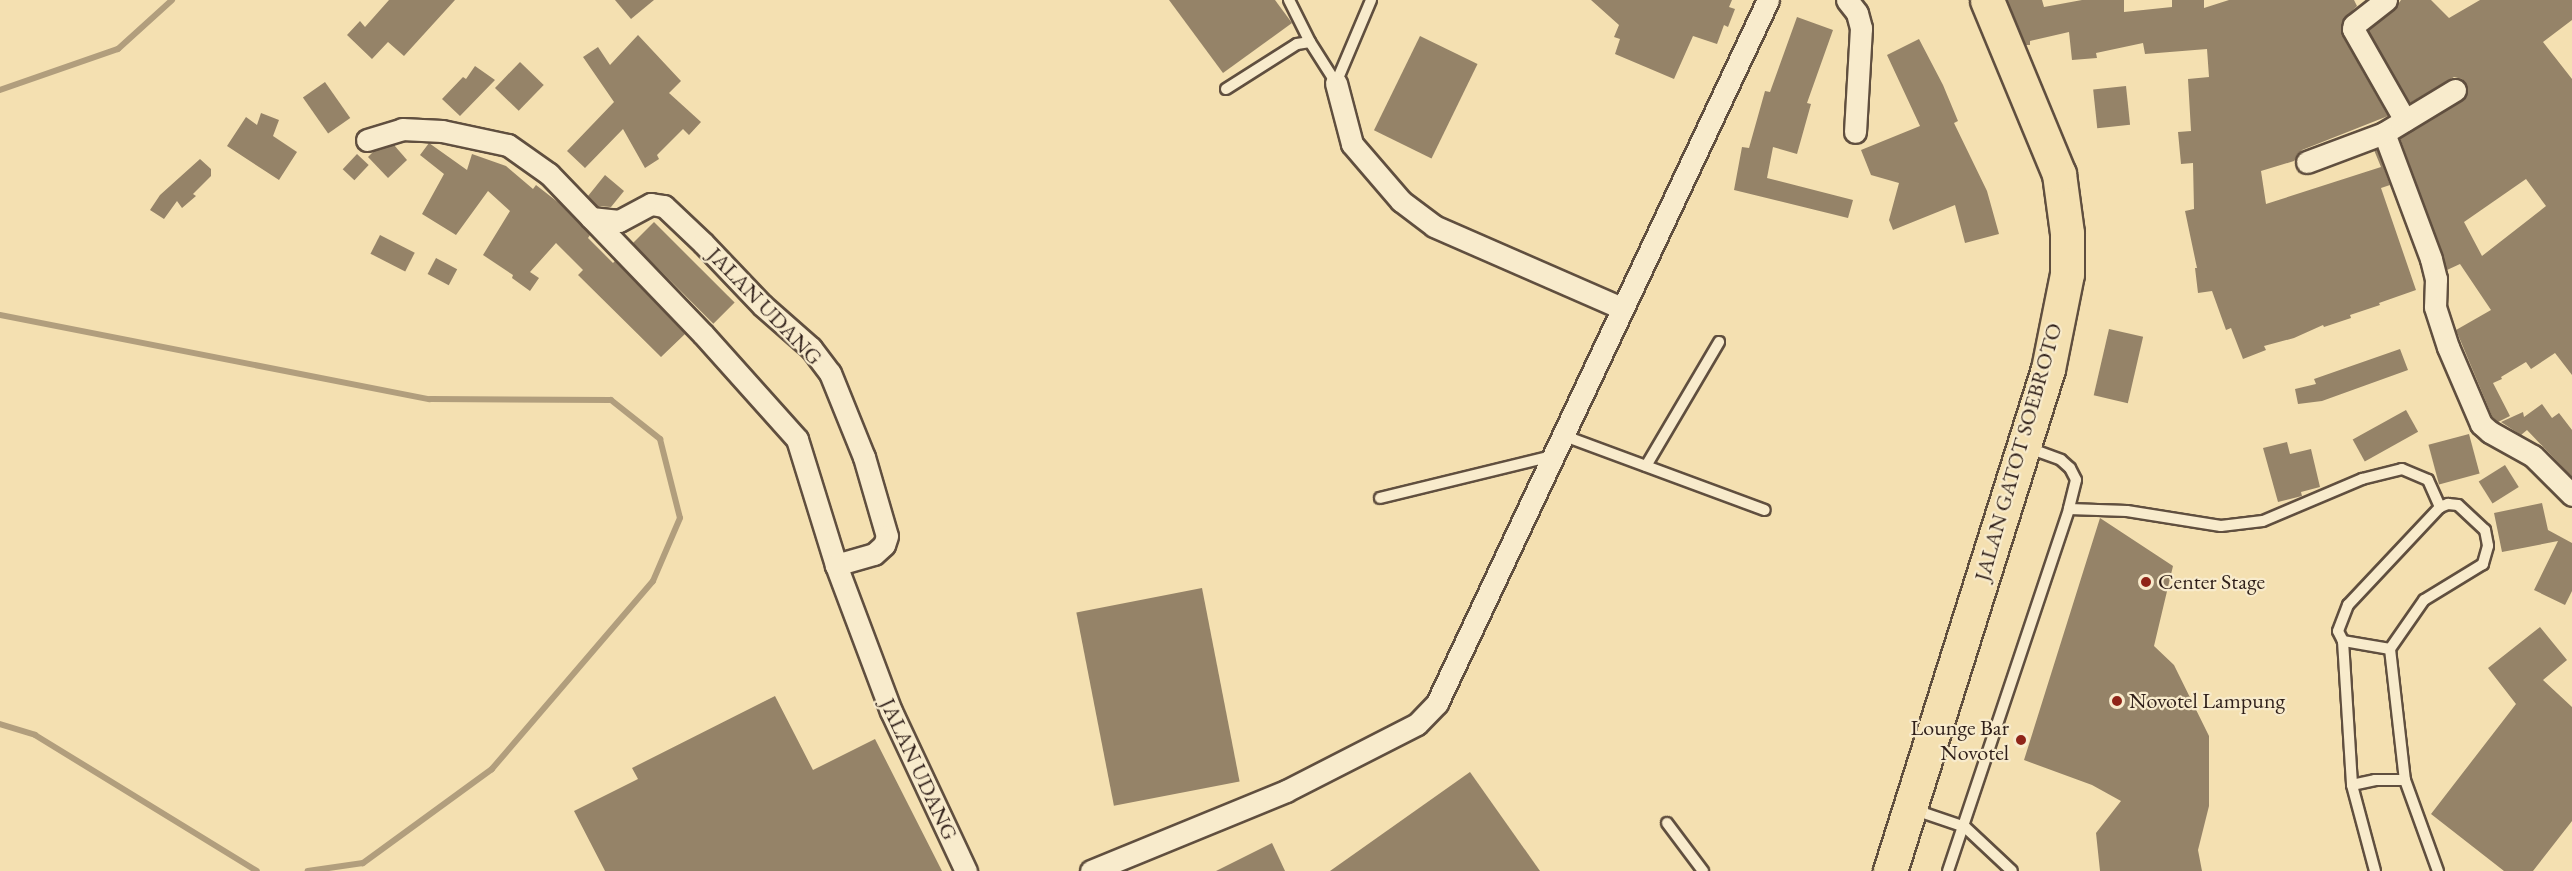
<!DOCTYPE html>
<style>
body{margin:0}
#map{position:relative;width:2572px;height:871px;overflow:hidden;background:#f4e0b1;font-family:"EB Garamond",serif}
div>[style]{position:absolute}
.stream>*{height:6px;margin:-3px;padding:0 3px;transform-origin:3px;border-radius:3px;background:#b19e7d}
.building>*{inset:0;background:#958368;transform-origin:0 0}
.roads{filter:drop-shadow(2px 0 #604f3f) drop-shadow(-2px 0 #604f3f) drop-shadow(0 2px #604f3f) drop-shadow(0 -2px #604f3f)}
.lane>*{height:10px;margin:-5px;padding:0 5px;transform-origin:5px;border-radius:5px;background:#f8ebcc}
.street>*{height:21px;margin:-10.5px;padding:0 10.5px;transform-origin:10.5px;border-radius:10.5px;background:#f8ebcc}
.primary>*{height:33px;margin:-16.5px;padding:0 16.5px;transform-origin:16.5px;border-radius:16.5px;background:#f4e0b1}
.dots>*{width:16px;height:16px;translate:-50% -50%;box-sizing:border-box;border:3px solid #f8ebcc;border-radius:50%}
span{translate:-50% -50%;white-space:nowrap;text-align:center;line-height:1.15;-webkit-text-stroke:4.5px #f8ebcc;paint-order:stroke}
.street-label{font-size:22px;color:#2f1f19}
.poi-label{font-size:22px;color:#2f1f19}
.left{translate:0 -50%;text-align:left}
.right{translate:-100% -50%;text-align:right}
</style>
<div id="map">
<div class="stream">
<div style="left:0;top:90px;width:125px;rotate:-19.2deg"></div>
<div style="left:118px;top:49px;width:73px;rotate:-42.2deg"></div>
<div style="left:0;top:315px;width:438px;rotate:11.1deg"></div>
<div style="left:430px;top:399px;width:181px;rotate:0.3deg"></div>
<div style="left:611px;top:400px;width:63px;rotate:38.5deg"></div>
<div style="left:660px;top:439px;width:81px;rotate:75.8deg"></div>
<div style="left:680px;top:518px;width:69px;rotate:113.2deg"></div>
<div style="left:653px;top:581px;width:248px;rotate:130.6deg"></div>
<div style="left:492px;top:769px;width:160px;rotate:143.9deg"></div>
<div style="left:363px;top:863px;width:56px;rotate:171.7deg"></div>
<div style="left:0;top:724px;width:37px;rotate:17deg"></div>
<div style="left:35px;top:735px;width:260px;rotate:31.5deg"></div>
</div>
<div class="building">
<div style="clip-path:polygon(389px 0,455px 0,404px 56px,388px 42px,372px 59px,347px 35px,360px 21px,365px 27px)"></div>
<div style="clip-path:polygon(615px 0,654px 0,631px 19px)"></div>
<div style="clip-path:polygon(1169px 0,1275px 0,1292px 23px,1223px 73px)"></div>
<div style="clip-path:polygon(1591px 0,1732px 0,1729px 7px,1735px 9px,1728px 27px,1724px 25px,1717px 44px,1693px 36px,1674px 79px,1615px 54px,1620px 39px,1614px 37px,1619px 25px)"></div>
<div style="clip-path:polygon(2007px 0,2042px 0,2044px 7px,2082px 0,2124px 0,2124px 12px,2172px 7px,2172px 0,2204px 0,2204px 8px,2229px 0,2354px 0,2357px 6px,2342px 21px,2342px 35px,2388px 116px,2302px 150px,2294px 161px,2261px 171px,2266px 204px,2381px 167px,2374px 150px,2377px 149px,2390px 185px,2381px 188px,2416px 290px,2379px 303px,2380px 305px,2350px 315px,2351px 318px,2324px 327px,2323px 325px,2294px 338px,2264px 346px,2266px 350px,2243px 359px,2231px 328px,2226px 330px,2212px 291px,2198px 293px,2195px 268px,2197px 268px,2185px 211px,2194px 209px,2193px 163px,2181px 164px,2178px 132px,2191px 131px,2188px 79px,2209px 77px,2207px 49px,2145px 54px,2143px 43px,2096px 53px,2097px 58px,2072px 60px,2069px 32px,2030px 41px,2030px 45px,2026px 45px)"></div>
<div style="clip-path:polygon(evenodd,2401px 0,2431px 0,2449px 18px,2480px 0,2572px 0,2572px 20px,2543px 42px,2572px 79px,2572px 375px,2555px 353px,2531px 369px,2526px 362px,2501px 377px,2502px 379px,2493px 383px,2510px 416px,2498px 422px,2492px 416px,2456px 330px,2491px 310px,2460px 264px,2447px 270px,2400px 138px,2462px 101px,2468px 89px,2462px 79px,2454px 77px,2410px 103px,2368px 30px,2394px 10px,2401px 0,2526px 179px,2546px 206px,2482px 256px,2464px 222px,2526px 179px)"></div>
<div style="clip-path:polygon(1797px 17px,1833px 30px,1807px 103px,1811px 104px,1797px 154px,1773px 147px,1767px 178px,1853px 200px,1848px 218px,1734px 190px,1742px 147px,1749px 148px,1765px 91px,1770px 92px)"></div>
<div style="clip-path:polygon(638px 35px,681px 81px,669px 93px,701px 122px,689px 135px,683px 129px,657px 155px,659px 159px,645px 168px,623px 129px,585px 168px,567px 151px,614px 102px,583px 57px,598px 47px,610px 65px)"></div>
<div style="left:1420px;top:36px;width:64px;height:105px;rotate:26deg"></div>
<div style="clip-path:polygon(1919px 39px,1943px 85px,1958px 121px,1954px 123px,1987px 191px,1999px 234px,1965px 243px,1955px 205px,1893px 230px,1889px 220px,1899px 183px,1871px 175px,1861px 150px,1920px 126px,1887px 55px)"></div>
<div style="left:520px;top:62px;width:33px;height:36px;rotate:44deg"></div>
<div style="clip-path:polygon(475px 66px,495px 80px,460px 116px,442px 99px,463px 77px,466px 79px)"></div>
<div style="left:325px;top:82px;width:44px;height:27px;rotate:55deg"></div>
<div style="left:2126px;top:86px;width:39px;height:33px;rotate:84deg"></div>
<div style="clip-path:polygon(261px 113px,279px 120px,273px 136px,297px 152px,279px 180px,227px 146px,246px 117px,257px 125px)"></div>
<div style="clip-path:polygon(429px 143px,467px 170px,472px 154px,506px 166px,533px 189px,536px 185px,559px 203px,590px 235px,588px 238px,613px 263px,615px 261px,685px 334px,661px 357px,578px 275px,583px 270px,556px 243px,530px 272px,539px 278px,530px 291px,512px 278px,513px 275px,483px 255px,510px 211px,488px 191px,456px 235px,422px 214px,444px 174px,420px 155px)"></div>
<div style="clip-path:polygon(394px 145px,407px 160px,388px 178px,368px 157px,374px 151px)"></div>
<div style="left:357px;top:154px;width:16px;height:21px;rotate:43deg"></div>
<div style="clip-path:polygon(200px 159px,211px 169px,211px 176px,193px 194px,196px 196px,182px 208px,177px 201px,164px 219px,150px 210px,160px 195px)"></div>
<div style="clip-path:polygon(605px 175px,624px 191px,611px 207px,597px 206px,588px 196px)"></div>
<div style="left:654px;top:222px;width:114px;height:30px;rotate:45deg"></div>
<div style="left:380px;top:235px;width:39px;height:21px;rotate:27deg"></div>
<div style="left:436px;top:258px;width:24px;height:18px;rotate:28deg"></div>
<div style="left:2109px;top:329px;width:35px;height:68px;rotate:13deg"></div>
<div style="clip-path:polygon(2400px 349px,2408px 370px,2322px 401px,2298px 404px,2295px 389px,2316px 384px,2314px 379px)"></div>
<div style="clip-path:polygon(2542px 404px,2552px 418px,2559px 413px,2572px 430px,2572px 477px,2527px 430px,2521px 435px,2501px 422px,2523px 412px,2524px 417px)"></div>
<div style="left:2406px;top:410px;width:25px;height:61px;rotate:61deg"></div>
<div style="left:2469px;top:434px;width:41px;height:42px;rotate:75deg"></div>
<div style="clip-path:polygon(2287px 442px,2290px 454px,2311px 449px,2320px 487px,2301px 492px,2302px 496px,2278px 502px,2263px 448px)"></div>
<div style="left:2505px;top:465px;width:26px;height:31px;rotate:58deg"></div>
<div style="clip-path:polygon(2542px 503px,2548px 530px,2572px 543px,2572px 591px,2565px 605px,2534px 590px,2558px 541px,2502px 552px,2494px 513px)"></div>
<div style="clip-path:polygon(2100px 518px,2173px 566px,2154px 646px,2174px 665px,2209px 736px,2209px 806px,2198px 850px,2202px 871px,2100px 871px,2096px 833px,2121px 801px,2092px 785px,2024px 760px)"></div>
<div style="left:1202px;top:588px;width:197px;height:128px;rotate:79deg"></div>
<div style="clip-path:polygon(2540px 627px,2567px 660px,2543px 680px,2572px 707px,2572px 821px,2533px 871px,2504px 871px,2431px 814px,2516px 704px,2488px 668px)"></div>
<div style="clip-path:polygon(775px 696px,813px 770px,875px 739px,942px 871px,605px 871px,574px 811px,638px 779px,632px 768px)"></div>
<div style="clip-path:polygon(1470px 772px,1540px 871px,1330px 871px)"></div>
<div style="clip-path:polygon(1272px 843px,1285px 871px,1216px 871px)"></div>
</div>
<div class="roads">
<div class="lane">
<div style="left:1289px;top:0;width:47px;rotate:63.4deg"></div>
<div style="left:1336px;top:83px;width:90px;rotate:-67.1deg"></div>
<div style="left:1226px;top:89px;width:84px;rotate:-32.4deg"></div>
<div style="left:1297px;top:44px;width:13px;rotate:-9deg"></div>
<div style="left:1310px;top:42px;width:49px;rotate:57.6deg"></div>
<div style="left:1562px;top:435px;width:216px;rotate:20.3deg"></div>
<div style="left:2026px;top:447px;width:37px;rotate:20deg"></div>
<div style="left:2061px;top:460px;width:12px;rotate:42deg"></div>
<div style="left:2070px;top:468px;width:13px;rotate:63deg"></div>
<div style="left:2076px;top:480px;width:30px;rotate:104deg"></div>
<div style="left:1646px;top:466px;width:144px;rotate:-59.5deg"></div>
<div style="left:1380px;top:498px;width:177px;rotate:-13.7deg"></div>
<div style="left:2343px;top:641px;width:144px;rotate:86.4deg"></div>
<div style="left:2390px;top:649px;width:48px;rotate:-170.3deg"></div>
<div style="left:2343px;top:641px;width:11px;rotate:-117deg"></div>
<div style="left:2338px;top:631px;width:28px;rotate:-69deg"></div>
<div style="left:2348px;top:605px;width:134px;rotate:-46.8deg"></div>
<div style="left:2440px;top:507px;width:9px;rotate:-21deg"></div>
<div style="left:2448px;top:504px;width:10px;rotate:6deg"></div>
<div style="left:2458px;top:505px;width:37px;rotate:43deg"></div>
<div style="left:2485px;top:530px;width:16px;rotate:79deg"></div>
<div style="left:2488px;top:546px;width:19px;rotate:106deg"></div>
<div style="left:2483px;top:564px;width:69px;rotate:148.6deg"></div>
<div style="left:2424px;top:600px;width:60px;rotate:124.8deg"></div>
<div style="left:2390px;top:649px;width:132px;rotate:83.5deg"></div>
<div style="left:1912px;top:809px;width:56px;rotate:18.8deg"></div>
<div style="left:1965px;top:827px;width:64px;rotate:43.1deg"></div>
<div style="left:1667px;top:823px;width:60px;rotate:53.1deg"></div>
<div style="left:1948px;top:871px;width:382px;rotate:-71.5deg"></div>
<div style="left:2069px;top:509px;width:58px;rotate:2deg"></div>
<div style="left:2127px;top:511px;width:95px;rotate:9.1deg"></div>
<div style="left:2221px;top:526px;width:42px;rotate:-6.8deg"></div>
<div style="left:2263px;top:521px;width:108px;rotate:-23deg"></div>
<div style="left:2362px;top:479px;width:41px;rotate:-14deg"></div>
<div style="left:2402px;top:469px;width:28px;rotate:23deg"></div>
<div style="left:2428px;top:480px;width:30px;rotate:66deg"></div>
<div style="left:2375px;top:871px;width:89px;rotate:-105deg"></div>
<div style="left:2352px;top:785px;width:24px;rotate:-12deg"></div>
<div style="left:2375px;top:780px;width:30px"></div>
<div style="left:2405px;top:780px;width:97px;rotate:70.1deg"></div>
</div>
<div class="street">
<div style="left:1847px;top:0;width:16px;rotate:52deg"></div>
<div style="left:1857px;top:13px;width:16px;rotate:75deg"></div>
<div style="left:1861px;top:28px;width:104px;rotate:93.3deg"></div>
<div style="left:2386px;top:0;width:41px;rotate:142deg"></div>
<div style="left:2354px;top:25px;width:4px;rotate:104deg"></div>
<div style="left:2353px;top:29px;width:105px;rotate:60.3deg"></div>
<div style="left:1336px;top:83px;width:63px;rotate:75.3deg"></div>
<div style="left:1352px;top:144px;width:75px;rotate:49.3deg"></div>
<div style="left:1401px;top:201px;width:41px;rotate:37.1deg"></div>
<div style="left:1434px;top:226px;width:205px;rotate:23.6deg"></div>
<div style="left:2455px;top:90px;width:83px;rotate:148.8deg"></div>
<div style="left:2384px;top:133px;width:134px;rotate:69.5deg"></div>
<div style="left:2431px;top:259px;width:21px;rotate:76deg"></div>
<div style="left:2436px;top:279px;width:28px;rotate:92deg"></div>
<div style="left:2435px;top:307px;width:42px;rotate:72deg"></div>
<div style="left:2448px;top:347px;width:84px;rotate:66.8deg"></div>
<div style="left:2481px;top:424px;width:12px;rotate:42deg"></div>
<div style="left:2490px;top:432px;width:49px;rotate:29.2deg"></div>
<div style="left:2533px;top:456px;width:55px;rotate:45deg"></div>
<div style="left:367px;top:140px;width:37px;rotate:-17deg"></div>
<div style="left:402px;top:129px;width:40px;rotate:2.9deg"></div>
<div style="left:442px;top:131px;width:67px;rotate:12deg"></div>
<div style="left:508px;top:145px;width:50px;rotate:35.3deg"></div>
<div style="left:549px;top:174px;width:222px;rotate:46.1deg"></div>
<div style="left:703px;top:334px;width:141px;rotate:48.2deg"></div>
<div style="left:797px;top:439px;width:132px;rotate:72.8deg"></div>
<div style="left:836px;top:565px;width:156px;rotate:69.4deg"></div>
<div style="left:891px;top:711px;width:177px;rotate:64.9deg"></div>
<div style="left:2307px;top:162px;width:82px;rotate:-20.6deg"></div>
<div style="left:591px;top:218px;width:28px;rotate:6deg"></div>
<div style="left:619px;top:221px;width:36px;rotate:-28deg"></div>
<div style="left:651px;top:204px;width:13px;rotate:9deg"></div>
<div style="left:664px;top:206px;width:54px;rotate:43.5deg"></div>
<div style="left:703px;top:243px;width:86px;rotate:46.4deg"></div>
<div style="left:762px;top:305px;width:65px;rotate:41.3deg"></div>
<div style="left:811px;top:348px;width:31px;rotate:53deg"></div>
<div style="left:830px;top:373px;width:91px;rotate:68deg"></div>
<div style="left:864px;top:457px;width:82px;rotate:73.8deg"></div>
<div style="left:887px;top:536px;width:9px;rotate:108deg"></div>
<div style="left:884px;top:545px;width:13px;rotate:138deg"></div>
<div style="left:874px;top:554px;width:40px;rotate:164deg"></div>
<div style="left:1091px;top:871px;width:211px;rotate:-22.3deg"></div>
<div style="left:1286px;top:791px;width:147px;rotate:-27.1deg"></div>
<div style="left:1417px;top:724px;width:29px;rotate:-46deg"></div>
<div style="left:1437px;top:703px;width:777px;rotate:-64.79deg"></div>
</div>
<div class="primary">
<div style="left:1890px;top:871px;width:526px;rotate:-72.53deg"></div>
<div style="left:2048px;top:369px;width:97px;rotate:-78.7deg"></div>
<div style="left:2067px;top:274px;width:41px;rotate:-90deg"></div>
<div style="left:2067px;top:233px;width:60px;rotate:-97.7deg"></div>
<div style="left:2059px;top:174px;width:188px;rotate:-112.5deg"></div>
</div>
</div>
<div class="dots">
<div style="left:2146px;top:582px;background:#8f2418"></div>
<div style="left:2117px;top:701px;background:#8f2418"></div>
<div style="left:2021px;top:740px;background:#8f2418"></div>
</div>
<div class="street-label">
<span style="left:765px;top:306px;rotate:46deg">JALAN UDANG</span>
<span style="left:2018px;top:452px;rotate:-74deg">JALAN GATOT SOEBROTO</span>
<span style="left:919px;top:769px;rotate:65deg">JALAN UDANG</span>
</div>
<div class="poi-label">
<span class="left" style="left:2158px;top:582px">Center Stage</span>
<span class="left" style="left:2129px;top:701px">Novotel Lampung</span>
<span class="right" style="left:2009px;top:740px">Lounge Bar<br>Novotel</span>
</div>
</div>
